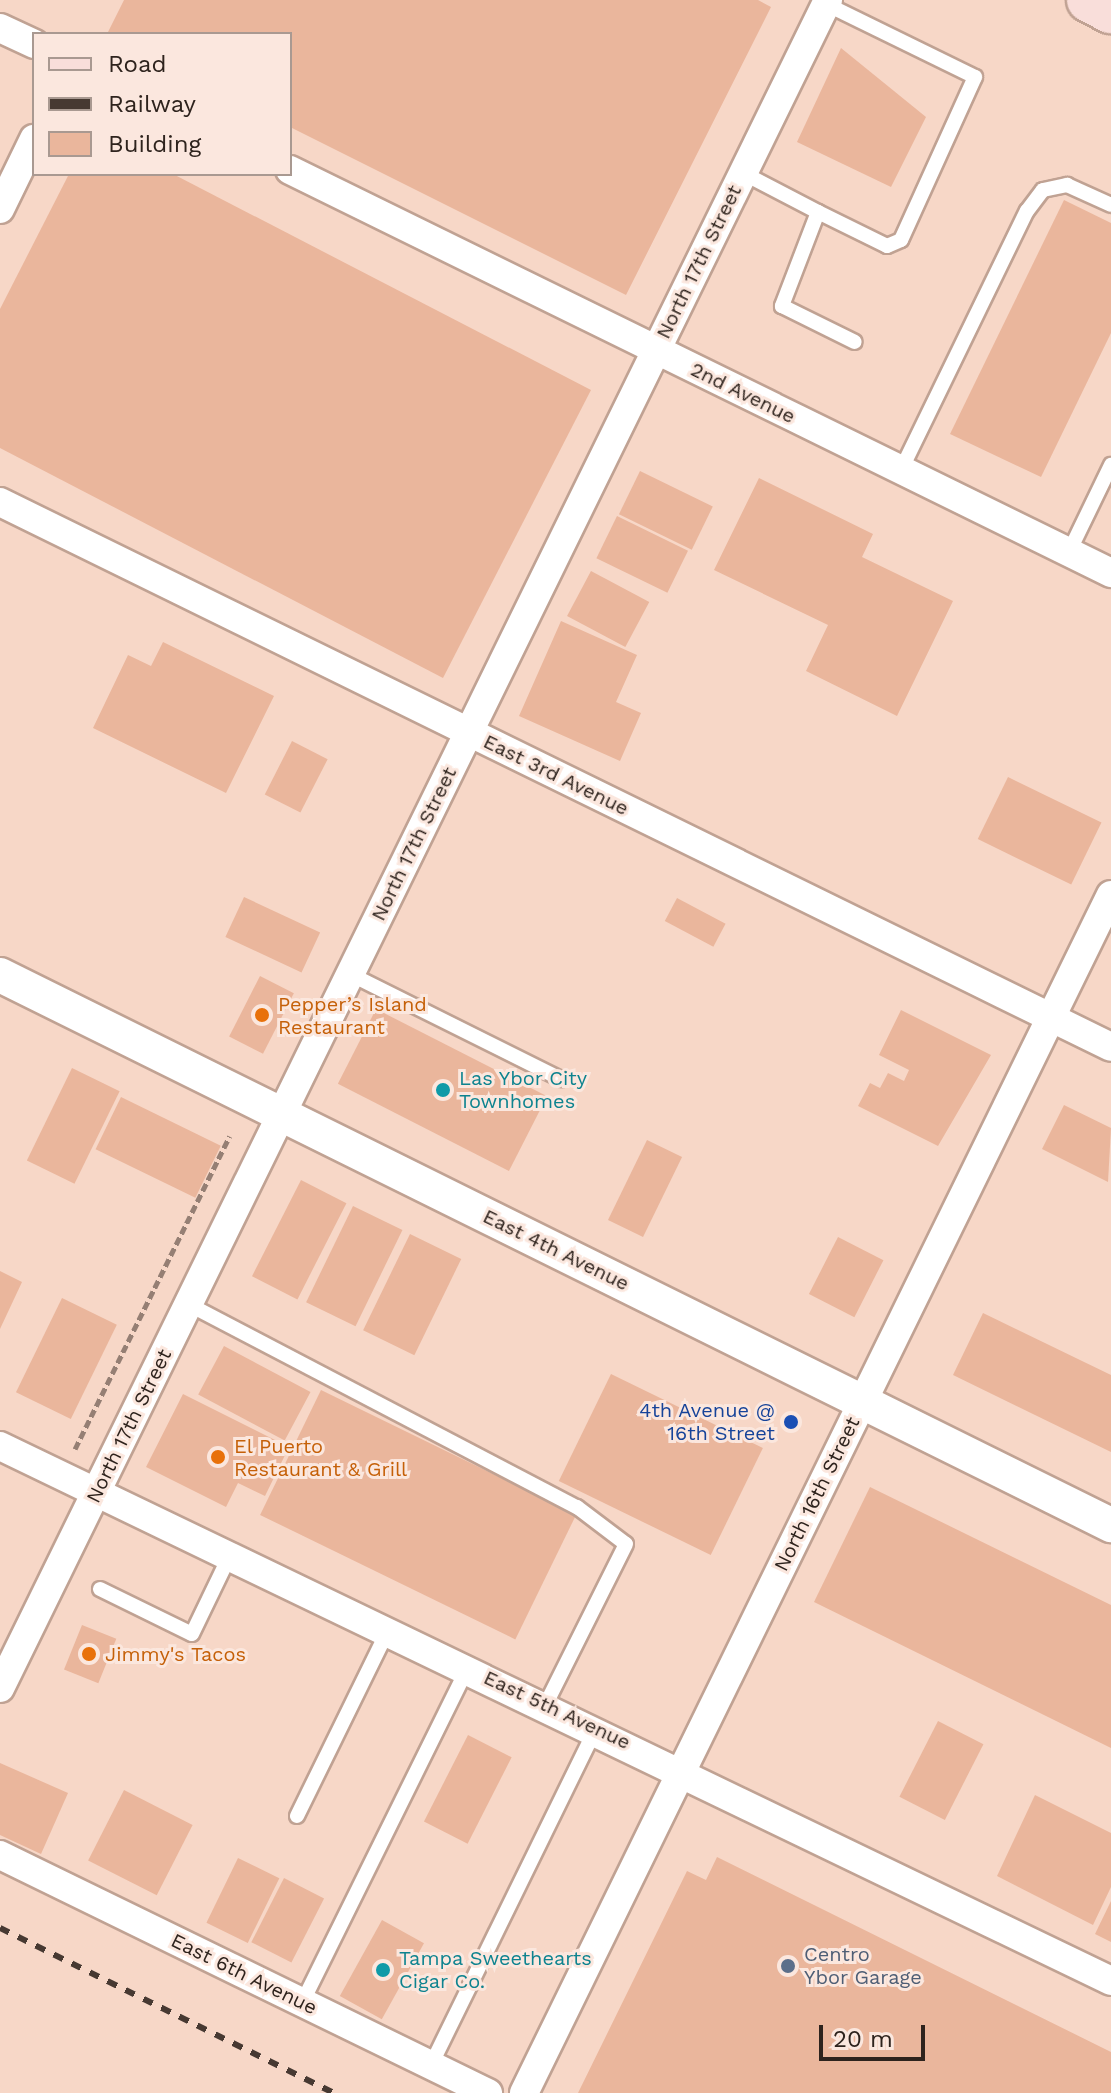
<!DOCTYPE html>
<meta charset="utf-8">
<style>
body{margin:0}
#map{position:relative;width:1111px;height:2093px;overflow:hidden;background:#f7d7c7;font-family:"Work Sans",sans-serif}
div>[style]{position:absolute}
.building>*{inset:0;background:#eab69c;transform-origin:0 0}
.path>*{height:5px;margin-top:-2.5px;transform-origin:0;background:repeating-linear-gradient(90deg,#957f74 0 8px,transparent 0 12px)}
.roads{filter:drop-shadow(2px 0 #c0a293) drop-shadow(-2px 0 #c0a293) drop-shadow(0 2px #c0a293) drop-shadow(0 -2px #c0a293)}
.service>*{height:14px;margin:-7px;padding:0 7px;transform-origin:7px;border-radius:7px;background:#fff}
.minor>*{height:28px;margin:-14px;padding:0 14px;transform-origin:14px;border-radius:14px;background:#fff}
.tertiary>*{height:34px;margin:-17px;padding:0 17px;transform-origin:17px;border-radius:17px;background:#fff}
.primary>*{height:44px;margin:-22px;padding:0 22px;transform-origin:22px;border-radius:22px;background:#f9deda}
.rail>*{height:6px;margin-top:-3px;transform-origin:0;background:repeating-linear-gradient(90deg,#473932 0 10px,transparent 0 20px)}
.dots>*{width:22px;height:22px;translate:-50% -50%;box-sizing:border-box;border:4px solid #fbe7de;border-radius:50%}
span{translate:-50% -50%;white-space:nowrap;text-align:center;line-height:1.15;-webkit-text-stroke:6px #fbe7de;paint-order:stroke}
.street-label{font-size:20px;color:#2e231d}
.food-label{font-size:20px;color:#c56008}
.left{translate:0 -50%;text-align:left}
.culture-label{font-size:20px;color:#0d838f}
.transit-label{font-size:20px;color:#164399}
.right{translate:-100% -50%;text-align:right}
.service-label{font-size:20px;color:#4e5e75}
.legend{position:absolute;left:32px;top:32px;width:260px;height:144px;box-sizing:border-box;background:#fbe7de;border:2px solid #a99991;margin:0;padding:10px 14px;list-style:none;font-size:24px;color:#2e231d}
.legend li{display:flex;align-items:center;gap:16px;height:40px}
.legend b{width:40px;border:2px solid #a99991}
.scale{position:absolute;left:819px;top:2025px;width:106px;height:36px;box-sizing:border-box;border:4px solid #2e231d;border-top:0;padding-left:10px;font-size:24px;line-height:28px;white-space:nowrap;color:#2e231d;-webkit-text-stroke:6px #fbe7de;paint-order:stroke}
</style>
<div id="map">
<div class="building">
<div style="clip-path:polygon(124px 0,758px 0,771px 7px,626px 295px,290px 127px,290px 34px,107px 34px)"></div>
<div style="clip-path:polygon(841px 48px,926px 117px,891px 187px,797px 142px)"></div>
<div style="clip-path:polygon(69px 174px,173px 174px,591px 390px,443px 678px,0 448px,0 309px)"></div>
<div style="clip-path:polygon(1064px 200px,1111px 223px,1111px 333px,1041px 477px,950px 434px)"></div>
<div style="left:640px;top:471px;width:81px;height:48px;rotate:26deg"></div>
<div style="clip-path:polygon(759px 478px,873px 534px,862px 557px,953px 601px,897px 716px,806px 671px,828px 625px,714px 570px)"></div>
<div style="left:617px;top:516px;width:79px;height:47px;rotate:26deg"></div>
<div style="left:591px;top:571px;width:66px;height:51px;rotate:28deg"></div>
<div style="clip-path:polygon(561px 621px,637px 655px,616px 702px,641px 713px,620px 761px,519px 716px)"></div>
<div style="clip-path:polygon(163px 642px,274px 696px,226px 793px,93px 728px,128px 655px,151px 666px)"></div>
<div style="left:292px;top:741px;width:40px;height:60px;rotate:27deg"></div>
<div style="left:1008px;top:777px;width:104px;height:69px;rotate:26deg"></div>
<div style="left:244px;top:897px;width:84px;height:44px;rotate:25deg"></div>
<div style="left:677px;top:898px;width:55px;height:26px;rotate:28deg"></div>
<div style="left:260px;top:976px;width:38px;height:68px;rotate:27deg"></div>
<div style="left:376px;top:1009px;width:192px;height:84px;rotate:27deg"></div>
<div style="clip-path:polygon(901px 1010px,991px 1055px,938px 1146px,858px 1106px,870px 1083px,880px 1088px,888px 1073px,904px 1081px,909px 1070px,879px 1055px)"></div>
<div style="left:72px;top:1068px;width:53px;height:103px;rotate:26deg"></div>
<div style="left:121px;top:1097px;width:111px;height:58px;rotate:26deg"></div>
<div style="clip-path:polygon(1064px 1105px,1111px 1128px,1108px 1182px,1042px 1149px)"></div>
<div style="left:647px;top:1140px;width:39px;height:89px;rotate:26deg"></div>
<div style="left:301px;top:1180px;width:51px;height:108px;rotate:27deg"></div>
<div style="left:353px;top:1206px;width:55px;height:107px;rotate:26deg"></div>
<div style="left:410px;top:1234px;width:57px;height:107px;rotate:26deg"></div>
<div style="left:838px;top:1237px;width:51px;height:64px;rotate:27deg"></div>
<div style="clip-path:polygon(0 1271px,22px 1282px,0 1329px)"></div>
<div style="left:62px;top:1298px;width:61px;height:105px;rotate:26deg"></div>
<div style="clip-path:polygon(983px 1313px,1111px 1375px,1111px 1452px,953px 1375px)"></div>
<div style="left:224px;top:1346px;width:98px;height:55px;rotate:28deg"></div>
<div style="left:611px;top:1374px;width:169px;height:119px;rotate:26deg"></div>
<div style="left:321px;top:1390px;width:284px;height:139px;rotate:26deg"></div>
<div style="clip-path:polygon(183px 1394px,289px 1447px,265px 1496px,238px 1483px,226px 1507px,146px 1467px)"></div>
<div style="clip-path:polygon(870px 1487px,1111px 1605px,1111px 1748px,814px 1602px)"></div>
<div style="left:82px;top:1625px;width:37px;height:48px;rotate:22deg"></div>
<div style="left:938px;top:1721px;width:51px;height:85px;rotate:27deg"></div>
<div style="left:468px;top:1735px;width:49px;height:97px;rotate:27deg"></div>
<div style="clip-path:polygon(0 1763px,68px 1793px,41px 1854px,0 1835px)"></div>
<div style="left:124px;top:1790px;width:77px;height:79px;rotate:27deg"></div>
<div style="clip-path:polygon(1035px 1795px,1111px 1833px,1111px 1887px,1093px 1925px,997px 1876px)"></div>
<div style="clip-path:polygon(717px 1857px,1111px 2052px,1111px 2093px,578px 2093px,687px 1871px,706px 1880px)"></div>
<div style="left:238px;top:1858px;width:46px;height:72px;rotate:26deg"></div>
<div style="left:284px;top:1878px;width:45px;height:72px;rotate:27deg"></div>
<div style="clip-path:polygon(1111px 1901px,1111px 1942px,1095px 1934px)"></div>
<div style="left:382px;top:1920px;width:48px;height:87px;rotate:29deg"></div>
</div>
<div class="path">
<div style="left:75px;top:1449px;width:349px;rotate:-63.7deg"></div>
</div>
<div class="roads">
<div class="service">
<div style="left:743px;top:173px;width:85px;rotate:27.5deg"></div>
<div style="left:818px;top:212px;width:101px;rotate:111deg"></div>
<div style="left:782px;top:306px;width:81px;rotate:26.3deg"></div>
<div style="left:818px;top:212px;width:77px;rotate:26.2deg"></div>
<div style="left:887px;top:246px;width:15px;rotate:-23deg"></div>
<div style="left:901px;top:240px;width:179px;rotate:-65.6deg"></div>
<div style="left:975px;top:77px;width:166px;rotate:-153.9deg"></div>
<div style="left:901px;top:470px;width:288px;rotate:-64.1deg"></div>
<div style="left:1027px;top:211px;width:26px;rotate:-53deg"></div>
<div style="left:1043px;top:190px;width:25px;rotate:-12deg"></div>
<div style="left:1067px;top:185px;width:48px;rotate:24.4deg"></div>
<div style="left:1069px;top:552px;width:97px;rotate:-64.2deg"></div>
<div style="left:350px;top:974px;width:236px;rotate:26.5deg"></div>
<div style="left:188px;top:1304px;width:439px;rotate:27.6deg"></div>
<div style="left:577px;top:1507px;width:61px;rotate:37.1deg"></div>
<div style="left:626px;top:1544px;width:179px;rotate:116.6deg"></div>
<div style="left:100px;top:1589px;width:102px;rotate:26.1deg"></div>
<div style="left:192px;top:1634px;width:85px;rotate:-64.3deg"></div>
<div style="left:297px;top:1816px;width:207px;rotate:-63.9deg"></div>
<div style="left:302px;top:2003px;width:375px;rotate:-63.7deg"></div>
<div style="left:431px;top:2065px;width:375px;rotate:-63.9deg"></div>
</div>
<div class="minor">
<div style="left:0;top:28px;width:38px;rotate:25deg"></div>
<div style="left:290px;top:170px;width:915px;rotate:26.14deg"></div>
<div style="left:0;top:209px;width:78px;rotate:-64.1deg"></div>
<div style="left:0;top:502px;width:1237px;rotate:26.13deg"></div>
<div style="left:0;top:1446px;width:1233px;rotate:25.71deg"></div>
<div style="left:0;top:1688px;width:1880px;rotate:-63.87deg"></div>
<div style="left:0;top:1855px;width:543px;rotate:26deg"></div>
<div style="left:524px;top:2093px;width:1334px;rotate:-63.9deg"></div>
</div>
<div class="tertiary">
<div style="left:0;top:975px;width:1240px;rotate:26.34deg"></div>
</div>
<div class="primary">
<div style="left:1089px;top:0;width:25px;rotate:27deg"></div>
</div>
</div>
<div class="rail">
<div style="left:0;top:1928px;width:373px;rotate:26.3deg"></div>
</div>
<div class="dots">
<div style="left:262px;top:1015px;background:#e8710a"></div>
<div style="left:443px;top:1090px;background:#0f9aa8"></div>
<div style="left:791px;top:1422px;background:#1a4fb4"></div>
<div style="left:218px;top:1457px;background:#e8710a"></div>
<div style="left:89px;top:1654px;background:#e8710a"></div>
<div style="left:788px;top:1966px;background:#5c6f8a"></div>
<div style="left:383px;top:1970px;background:#0f9aa8"></div>
</div>
<div class="street-label">
<span style="left:699px;top:262px;rotate:-64deg">North 17th Street</span>
<span style="left:743px;top:393px;rotate:26deg">2nd Avenue</span>
<span style="left:556px;top:775px;rotate:26deg">East 3rd Avenue</span>
<span style="left:414px;top:844px;rotate:-64deg">North 17th Street</span>
<span style="left:556px;top:1250px;rotate:26deg">East 4th Avenue</span>
<span style="left:129px;top:1426px;rotate:-64deg">North 17th Street</span>
<span style="left:817px;top:1494px;rotate:-64deg">North 16th Street</span>
<span style="left:557px;top:1710px;rotate:25deg">East 5th Avenue</span>
<span style="left:244px;top:1974px;rotate:26deg">East 6th Avenue</span>
</div>
<div class="food-label">
<span class="left" style="left:278px;top:1016px">Pepper’s Island<br>Restaurant</span>
<span class="left" style="left:234px;top:1458px">El Puerto<br>Restaurant &amp; Grill</span>
<span class="left" style="left:105px;top:1654px">Jimmy's Tacos</span>
</div>
<div class="culture-label">
<span class="left" style="left:459px;top:1090px">Las Ybor City<br>Townhomes</span>
<span class="left" style="left:399px;top:1970px">Tampa Sweethearts<br>Cigar Co.</span>
</div>
<div class="transit-label">
<span class="right" style="left:775px;top:1422px">4th Avenue @<br>16th Street</span>
</div>
<div class="service-label">
<span class="left" style="left:804px;top:1966px">Centro<br>Ybor Garage</span>
</div>
<ul class="legend">
<li><b style="height:10px;background:#f9deda"></b>Road</li>
<li><b style="height:10px;background:#473932"></b>Railway</li>
<li><b style="height:22px;background:#eab69c"></b>Building</li>
</ul>
<div class="scale">20 m</div>
</div>
